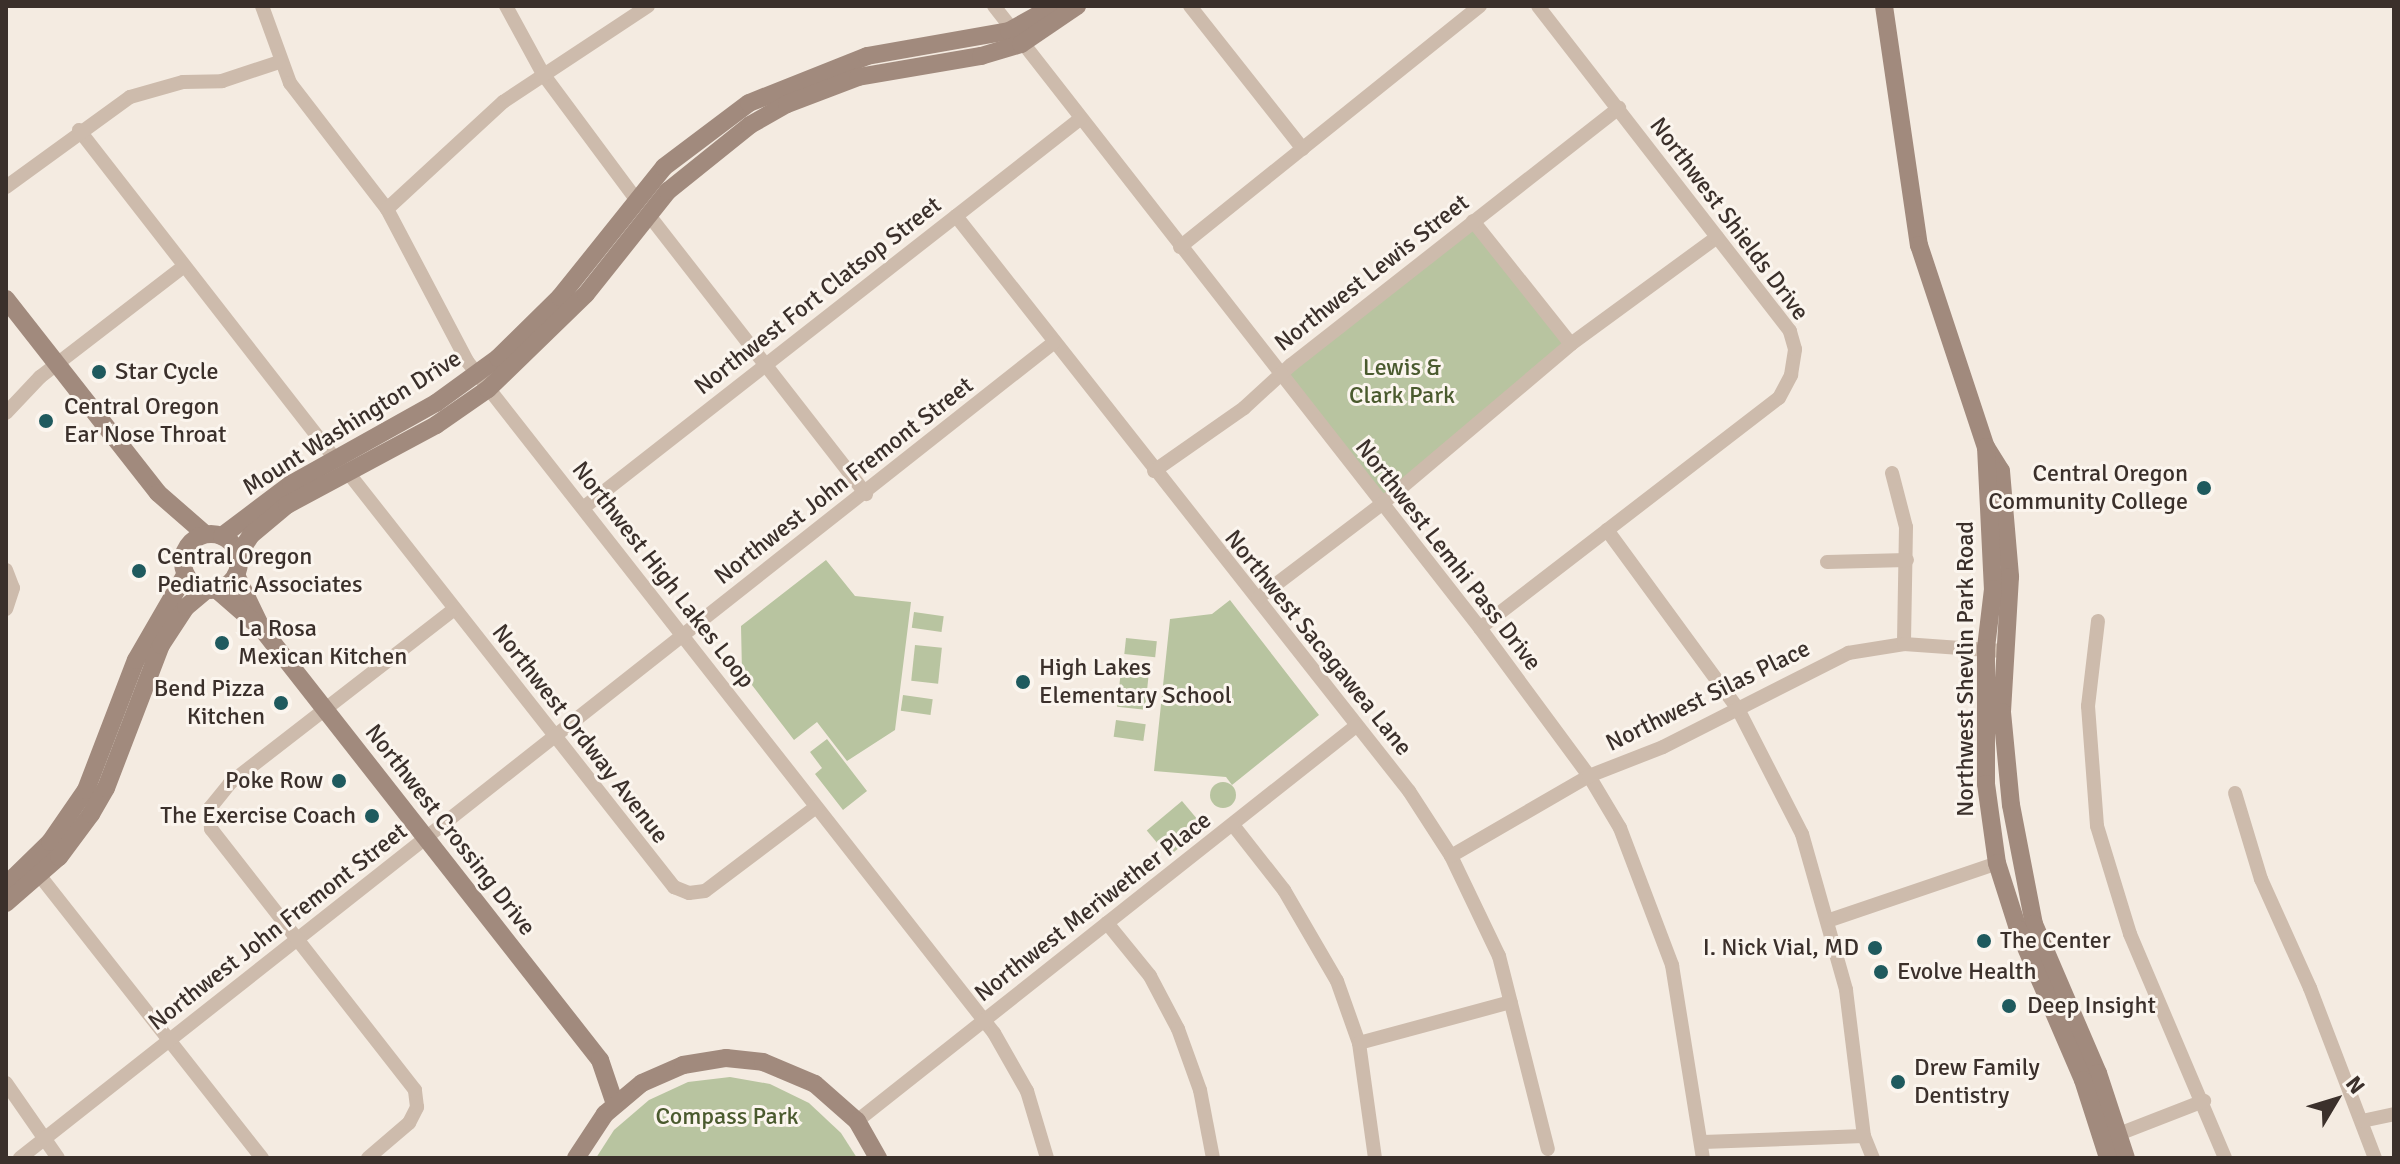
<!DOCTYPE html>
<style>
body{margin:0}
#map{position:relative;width:2400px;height:1164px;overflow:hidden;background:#f4ebe1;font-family:Signika,sans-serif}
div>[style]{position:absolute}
.green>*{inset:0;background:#b8c4a0;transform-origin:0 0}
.round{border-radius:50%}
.street>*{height:14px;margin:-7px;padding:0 7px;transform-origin:7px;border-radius:7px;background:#cdbbac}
.secondary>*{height:18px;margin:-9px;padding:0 9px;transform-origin:9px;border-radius:9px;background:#a18a7d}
.secondary>.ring{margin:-9px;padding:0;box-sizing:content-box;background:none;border:18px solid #a18a7d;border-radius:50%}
.dots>*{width:22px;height:22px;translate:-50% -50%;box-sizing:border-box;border:4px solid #fbf5ee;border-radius:50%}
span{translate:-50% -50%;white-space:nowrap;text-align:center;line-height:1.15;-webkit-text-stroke:6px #fbf5ee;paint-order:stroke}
.street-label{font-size:24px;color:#3b302b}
.park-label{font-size:24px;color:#4a5a2e}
.poi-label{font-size:24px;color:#3b302b}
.left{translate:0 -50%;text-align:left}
.right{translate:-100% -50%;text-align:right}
.frame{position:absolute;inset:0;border:8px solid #3b302b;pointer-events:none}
.north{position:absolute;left:2296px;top:1060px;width:80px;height:80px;-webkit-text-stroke:6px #fbf5ee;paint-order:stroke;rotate:52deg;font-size:22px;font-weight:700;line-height:32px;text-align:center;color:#3b302b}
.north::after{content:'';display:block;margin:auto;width:28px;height:36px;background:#3b302b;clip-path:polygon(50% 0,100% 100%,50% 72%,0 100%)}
</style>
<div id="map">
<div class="green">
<div style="left:1473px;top:221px;width:157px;height:245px;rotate:51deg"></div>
<div style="clip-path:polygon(826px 560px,855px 596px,911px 602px,895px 730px,847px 761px,817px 722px,794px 740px,742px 672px,741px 626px)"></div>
<div style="clip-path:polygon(1230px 600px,1319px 715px,1232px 785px,1226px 777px,1154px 771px,1170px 619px,1212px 614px)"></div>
<div style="left:914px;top:612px;width:30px;height:16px;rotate:8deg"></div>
<div style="left:1126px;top:638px;width:31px;height:16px;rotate:6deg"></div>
<div style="left:915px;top:645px;width:27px;height:36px;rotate:6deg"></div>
<div style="left:1121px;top:670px;width:28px;height:37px;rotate:6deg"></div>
<div style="left:903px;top:695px;width:30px;height:16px;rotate:8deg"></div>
<div style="left:1116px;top:720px;width:30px;height:17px;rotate:8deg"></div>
<div style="clip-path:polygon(827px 739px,867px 791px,843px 810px,815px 774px,822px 768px,810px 752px)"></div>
<div class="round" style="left:1210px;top:782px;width:26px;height:26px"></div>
<div style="left:1182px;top:801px;width:34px;height:46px;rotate:50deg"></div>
<div style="clip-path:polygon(730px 1077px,770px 1084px,809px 1103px,841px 1133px,857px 1158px,596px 1158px,614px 1130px,649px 1100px,688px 1082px)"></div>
</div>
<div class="street">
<div style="left:262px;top:6px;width:82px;rotate:70deg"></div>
<div style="left:290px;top:83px;width:159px;rotate:52.4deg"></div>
<div style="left:387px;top:209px;width:172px;rotate:62.2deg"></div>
<div style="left:467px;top:361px;width:854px;rotate:51.9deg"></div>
<div style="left:994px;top:1033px;width:67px;rotate:60.4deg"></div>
<div style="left:1027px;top:1091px;width:70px;rotate:73.4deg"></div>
<div style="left:506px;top:6px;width:77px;rotate:61.4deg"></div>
<div style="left:543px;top:74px;width:154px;rotate:53.4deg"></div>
<div style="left:994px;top:6px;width:789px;rotate:52deg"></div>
<div style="left:1480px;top:628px;width:184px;rotate:53.6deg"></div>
<div style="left:1589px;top:776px;width:61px;rotate:59.2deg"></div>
<div style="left:1620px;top:828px;width:147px;rotate:69.2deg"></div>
<div style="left:1672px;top:965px;width:195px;rotate:80.9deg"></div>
<div style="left:1190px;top:6px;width:182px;rotate:51.7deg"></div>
<div style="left:79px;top:130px;width:417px;rotate:52.1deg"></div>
<div style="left:6px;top:187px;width:153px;rotate:-36deg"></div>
<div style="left:130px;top:97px;width:55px;rotate:-15.8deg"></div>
<div style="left:183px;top:82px;width:39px;rotate:-1deg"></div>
<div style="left:222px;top:81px;width:60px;rotate:-18.4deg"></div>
<div style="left:387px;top:209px;width:158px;rotate:-42.7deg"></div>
<div style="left:503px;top:102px;width:174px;rotate:-33.5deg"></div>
<div style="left:648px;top:214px;width:355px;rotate:52.1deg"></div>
<div style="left:956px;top:216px;width:732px;rotate:51.77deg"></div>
<div style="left:1409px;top:791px;width:77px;rotate:57.1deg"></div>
<div style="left:1451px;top:856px;width:111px;rotate:64.4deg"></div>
<div style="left:1499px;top:956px;width:199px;rotate:75.8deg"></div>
<div style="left:1473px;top:221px;width:157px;rotate:51.5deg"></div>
<div style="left:1180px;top:247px;width:385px;rotate:-38.8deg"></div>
<div style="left:6px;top:413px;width:50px;rotate:-46.6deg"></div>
<div style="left:40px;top:377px;width:182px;rotate:-37.6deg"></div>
<div style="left:346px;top:470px;width:531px;rotate:51.81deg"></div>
<div style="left:674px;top:887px;width:16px;rotate:22deg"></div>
<div style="left:689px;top:893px;width:16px;rotate:-7deg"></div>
<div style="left:705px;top:891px;width:139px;rotate:-37.1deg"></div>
<div style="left:1154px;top:471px;width:110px;rotate:-35deg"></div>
<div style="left:1244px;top:408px;width:64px;rotate:-42.5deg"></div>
<div style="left:1291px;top:365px;width:417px;rotate:-38.1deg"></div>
<div style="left:1892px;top:473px;width:56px;rotate:75.5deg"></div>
<div style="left:1906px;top:527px;width:117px;rotate:91deg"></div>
<div style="left:583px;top:508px;width:631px;rotate:-38.05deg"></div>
<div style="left:1607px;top:530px;width:222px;rotate:53.8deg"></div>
<div style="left:1738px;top:709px;width:140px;rotate:62.9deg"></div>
<div style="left:1802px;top:834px;width:162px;rotate:74.2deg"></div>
<div style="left:1846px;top:990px;width:147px;rotate:83deg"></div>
<div style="left:1864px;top:1136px;width:24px;rotate:68deg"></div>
<div style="left:1827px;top:562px;width:80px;rotate:-1.4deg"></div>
<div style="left:6px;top:570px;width:19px;rotate:69deg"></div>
<div style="left:13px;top:588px;width:22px;rotate:108deg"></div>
<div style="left:1258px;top:598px;width:156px;rotate:-37.2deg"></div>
<div style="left:1382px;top:504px;width:248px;rotate:-40.2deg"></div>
<div style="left:1571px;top:344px;width:181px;rotate:-36.2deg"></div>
<div style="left:2098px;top:621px;width:86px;rotate:96.7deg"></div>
<div style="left:2088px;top:706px;width:120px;rotate:85.7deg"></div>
<div style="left:2097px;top:826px;width:113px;rotate:73deg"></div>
<div style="left:2130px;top:934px;width:243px;rotate:67deg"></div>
<div style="left:1480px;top:628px;width:377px;rotate:-37.6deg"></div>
<div style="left:1779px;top:398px;width:26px;rotate:-62deg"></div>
<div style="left:1791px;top:375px;width:26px;rotate:-81deg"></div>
<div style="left:1795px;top:349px;width:19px;rotate:-106deg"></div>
<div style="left:1790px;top:331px;width:411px;rotate:-127.8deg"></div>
<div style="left:2235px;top:793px;width:90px;rotate:73.2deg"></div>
<div style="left:2261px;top:879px;width:120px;rotate:65.8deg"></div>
<div style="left:2310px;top:988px;width:182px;rotate:69.1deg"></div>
<div style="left:1233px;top:825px;width:83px;rotate:51.9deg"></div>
<div style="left:1284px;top:890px;width:105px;rotate:59.8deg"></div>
<div style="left:1337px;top:981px;width:66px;rotate:70.5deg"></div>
<div style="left:1359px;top:1043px;width:116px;rotate:82.1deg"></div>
<div style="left:1451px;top:856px;width:160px;rotate:-30.1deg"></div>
<div style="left:1589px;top:776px;width:79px;rotate:-21.4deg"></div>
<div style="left:1663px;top:747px;width:208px;rotate:-26.9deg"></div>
<div style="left:1848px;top:653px;width:57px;rotate:-9.1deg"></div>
<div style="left:1904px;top:644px;width:99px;rotate:4deg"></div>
<div style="left:40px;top:876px;width:359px;rotate:51.8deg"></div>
<div style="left:1830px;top:920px;width:176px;rotate:-18.8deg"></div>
<div style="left:1107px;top:923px;width:68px;rotate:50.9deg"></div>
<div style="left:1150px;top:976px;width:60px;rotate:62.2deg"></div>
<div style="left:1178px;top:1029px;width:65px;rotate:70.2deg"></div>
<div style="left:1200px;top:1090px;width:69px;rotate:79.2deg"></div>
<div style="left:1359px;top:1043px;width:157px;rotate:-15.1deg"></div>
<div style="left:6px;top:1083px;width:91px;rotate:55.3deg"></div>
<div style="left:857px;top:1121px;width:636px;rotate:-38.36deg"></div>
<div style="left:2362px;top:1121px;width:33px;rotate:-12deg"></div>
<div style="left:2111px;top:1137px;width:100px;rotate:-21.2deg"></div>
<div style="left:1703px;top:1142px;width:161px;rotate:-2.1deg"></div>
<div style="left:20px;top:1158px;width:1316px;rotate:-38.27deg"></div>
<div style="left:368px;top:1158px;width:54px;rotate:-40.5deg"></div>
<div style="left:409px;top:1123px;width:18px;rotate:-63deg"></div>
<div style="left:417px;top:1107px;width:17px;rotate:-97deg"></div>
<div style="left:415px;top:1090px;width:331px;rotate:-128deg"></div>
<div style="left:211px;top:829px;width:21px;rotate:-93deg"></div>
<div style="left:210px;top:808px;width:32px;rotate:-51deg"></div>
<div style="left:230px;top:783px;width:284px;rotate:-37.8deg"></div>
</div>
<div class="secondary">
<div style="left:1884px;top:6px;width:242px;rotate:81.7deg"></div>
<div style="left:1919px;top:245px;width:213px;rotate:71.7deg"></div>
<div style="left:1986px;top:447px;width:28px;rotate:58deg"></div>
<div style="left:2001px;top:471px;width:106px;rotate:85.1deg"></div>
<div style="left:2010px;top:577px;width:135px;rotate:93.4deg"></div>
<div style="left:2002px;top:712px;width:93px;rotate:84.5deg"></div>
<div style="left:2011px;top:805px;width:121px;rotate:79.1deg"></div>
<div style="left:2034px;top:924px;width:162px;rotate:66.8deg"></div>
<div style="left:2098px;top:1073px;width:89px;rotate:71.8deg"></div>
<div style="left:6px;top:299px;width:246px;rotate:51.9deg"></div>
<div style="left:158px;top:493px;width:62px;rotate:41.1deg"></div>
<div style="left:1986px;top:447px;width:142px;rotate:87.2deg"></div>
<div style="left:1993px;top:589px;width:59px;rotate:96.8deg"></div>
<div style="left:1986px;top:648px;width:136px;rotate:90deg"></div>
<div style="left:1986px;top:784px;width:80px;rotate:82.1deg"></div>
<div style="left:1997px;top:863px;width:69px;rotate:72.3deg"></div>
<div style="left:2018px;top:929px;width:164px;rotate:66.7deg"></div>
<div style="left:2083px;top:1080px;width:82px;rotate:72.2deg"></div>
<div class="ring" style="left:183px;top:534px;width:38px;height:38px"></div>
<div style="left:222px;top:536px;width:86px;rotate:-37deg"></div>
<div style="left:291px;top:484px;width:166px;rotate:-29.2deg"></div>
<div style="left:436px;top:403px;width:77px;rotate:-36deg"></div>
<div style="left:498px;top:358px;width:87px;rotate:-44.5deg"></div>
<div style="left:560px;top:297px;width:166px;rotate:-51.3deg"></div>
<div style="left:664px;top:167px;width:106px;rotate:-37deg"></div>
<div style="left:749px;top:103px;width:127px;rotate:-21.7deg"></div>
<div style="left:867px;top:56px;width:144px;rotate:-10deg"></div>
<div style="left:1009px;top:31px;width:51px;rotate:-29.1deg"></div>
<div style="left:238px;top:555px;width:24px;rotate:-57deg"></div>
<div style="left:251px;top:535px;width:47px;rotate:-39.8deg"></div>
<div style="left:287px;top:505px;width:169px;rotate:-28.2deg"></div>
<div style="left:436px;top:425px;width:63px;rotate:-34.7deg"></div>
<div style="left:488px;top:389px;width:136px;rotate:-44.1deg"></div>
<div style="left:586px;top:294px;width:132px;rotate:-51.5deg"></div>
<div style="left:668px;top:191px;width:105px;rotate:-38.8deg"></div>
<div style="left:750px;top:125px;width:43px;rotate:-29.6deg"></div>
<div style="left:787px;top:104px;width:76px;rotate:-20.8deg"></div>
<div style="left:858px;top:77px;width:125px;rotate:-9.7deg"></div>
<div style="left:981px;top:56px;width:42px;rotate:-16.7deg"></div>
<div style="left:1021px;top:44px;width:68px;rotate:-34.2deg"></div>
<div style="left:236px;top:575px;width:60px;rotate:64.3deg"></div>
<div style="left:262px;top:629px;width:548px;rotate:51.9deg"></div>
<div style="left:600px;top:1060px;width:46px;rotate:71.2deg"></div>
<div style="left:217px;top:590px;width:49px;rotate:40.9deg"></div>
<div style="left:6px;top:885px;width:62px;rotate:-44.3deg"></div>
<div style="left:50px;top:842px;width:63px;rotate:-55.3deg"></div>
<div style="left:86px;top:790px;width:139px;rotate:-69deg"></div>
<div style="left:136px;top:660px;width:98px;rotate:-60deg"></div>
<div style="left:6px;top:903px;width:70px;rotate:-41deg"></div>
<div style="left:59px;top:857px;width:54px;rotate:-53.3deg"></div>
<div style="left:91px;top:814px;width:30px;rotate:-60deg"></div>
<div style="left:106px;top:788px;width:153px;rotate:-69deg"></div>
<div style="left:161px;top:645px;width:45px;rotate:-56.7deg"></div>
<div style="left:186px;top:607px;width:26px;rotate:-40deg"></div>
<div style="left:576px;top:1158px;width:53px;rotate:-56.6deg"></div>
<div style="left:605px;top:1114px;width:48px;rotate:-40deg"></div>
<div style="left:642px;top:1083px;width:45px;rotate:-23.7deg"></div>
<div style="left:683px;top:1065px;width:44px;rotate:-9.2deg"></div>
<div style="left:726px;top:1058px;width:37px;rotate:6deg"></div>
<div style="left:763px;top:1062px;width:56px;rotate:22.9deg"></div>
<div style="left:815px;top:1084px;width:56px;rotate:41.4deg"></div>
<div style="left:857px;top:1121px;width:43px;rotate:60.4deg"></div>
</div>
<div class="dots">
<div style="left:99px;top:372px;background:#1f5a5e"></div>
<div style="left:46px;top:421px;background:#1f5a5e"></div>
<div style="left:2204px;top:488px;background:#1f5a5e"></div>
<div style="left:139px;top:571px;background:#1f5a5e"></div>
<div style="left:222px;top:643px;background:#1f5a5e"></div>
<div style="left:1023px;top:682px;background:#1f5a5e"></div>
<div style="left:281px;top:703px;background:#1f5a5e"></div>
<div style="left:339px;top:781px;background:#1f5a5e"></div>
<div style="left:372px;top:816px;background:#1f5a5e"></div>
<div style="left:1984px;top:941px;background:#1f5a5e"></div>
<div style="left:1875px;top:948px;background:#1f5a5e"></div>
<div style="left:1881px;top:972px;background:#1f5a5e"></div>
<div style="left:2009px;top:1006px;background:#1f5a5e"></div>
<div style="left:1898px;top:1082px;background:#1f5a5e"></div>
</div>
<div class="street-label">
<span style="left:1729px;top:219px;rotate:53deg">Northwest Shields Drive</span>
<span style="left:1372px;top:273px;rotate:-38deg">Northwest Lewis Street</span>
<span style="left:818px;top:296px;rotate:-38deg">Northwest Fort Clatsop Street</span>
<span style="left:352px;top:423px;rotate:-32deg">Mount Washington Drive</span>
<span style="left:844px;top:481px;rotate:-38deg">Northwest John Fremont Street</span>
<span style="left:1448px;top:555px;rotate:52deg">Northwest Lemhi Pass Drive</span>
<span style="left:663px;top:575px;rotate:52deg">Northwest High Lakes Loop</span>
<span style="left:1318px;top:643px;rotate:51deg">Northwest Sacagawea Lane</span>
<span style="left:1966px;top:669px;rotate:-90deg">Northwest Shevlin Park Road</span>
<span style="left:1708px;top:696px;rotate:-26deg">Northwest Silas Place</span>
<span style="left:580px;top:734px;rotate:52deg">Northwest Ordway Avenue</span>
<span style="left:450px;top:830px;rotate:52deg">Northwest Crossing Drive</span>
<span style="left:1093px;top:907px;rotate:-38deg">Northwest Meriwether Place</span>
<span style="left:278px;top:927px;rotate:-38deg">Northwest John Fremont Street</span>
</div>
<div class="park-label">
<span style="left:1402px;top:382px">Lewis &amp;<br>Clark Park</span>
<span style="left:727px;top:1117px">Compass Park</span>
</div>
<div class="poi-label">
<span class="left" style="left:115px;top:372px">Star Cycle</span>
<span class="left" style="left:64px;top:421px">Central Oregon<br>Ear Nose Throat</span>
<span class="right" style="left:2188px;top:488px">Central Oregon<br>Community College</span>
<span class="left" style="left:157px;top:571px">Central Oregon<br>Pediatric Associates</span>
<span class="left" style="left:238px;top:643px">La Rosa<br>Mexican Kitchen</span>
<span class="left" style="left:1039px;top:682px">High Lakes<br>Elementary School</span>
<span class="right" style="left:265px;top:703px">Bend Pizza<br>Kitchen</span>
<span class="right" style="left:323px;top:781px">Poke Row</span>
<span class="right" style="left:356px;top:816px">The Exercise Coach</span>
<span class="left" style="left:2000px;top:941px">The Center</span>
<span class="right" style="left:1859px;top:948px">I. Nick Vial, MD</span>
<span class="left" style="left:1897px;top:972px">Evolve Health</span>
<span class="left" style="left:2027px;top:1006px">Deep Insight</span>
<span class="left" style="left:1914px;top:1082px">Drew Family<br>Dentistry</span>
</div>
<div class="frame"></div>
<div class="north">N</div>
</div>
